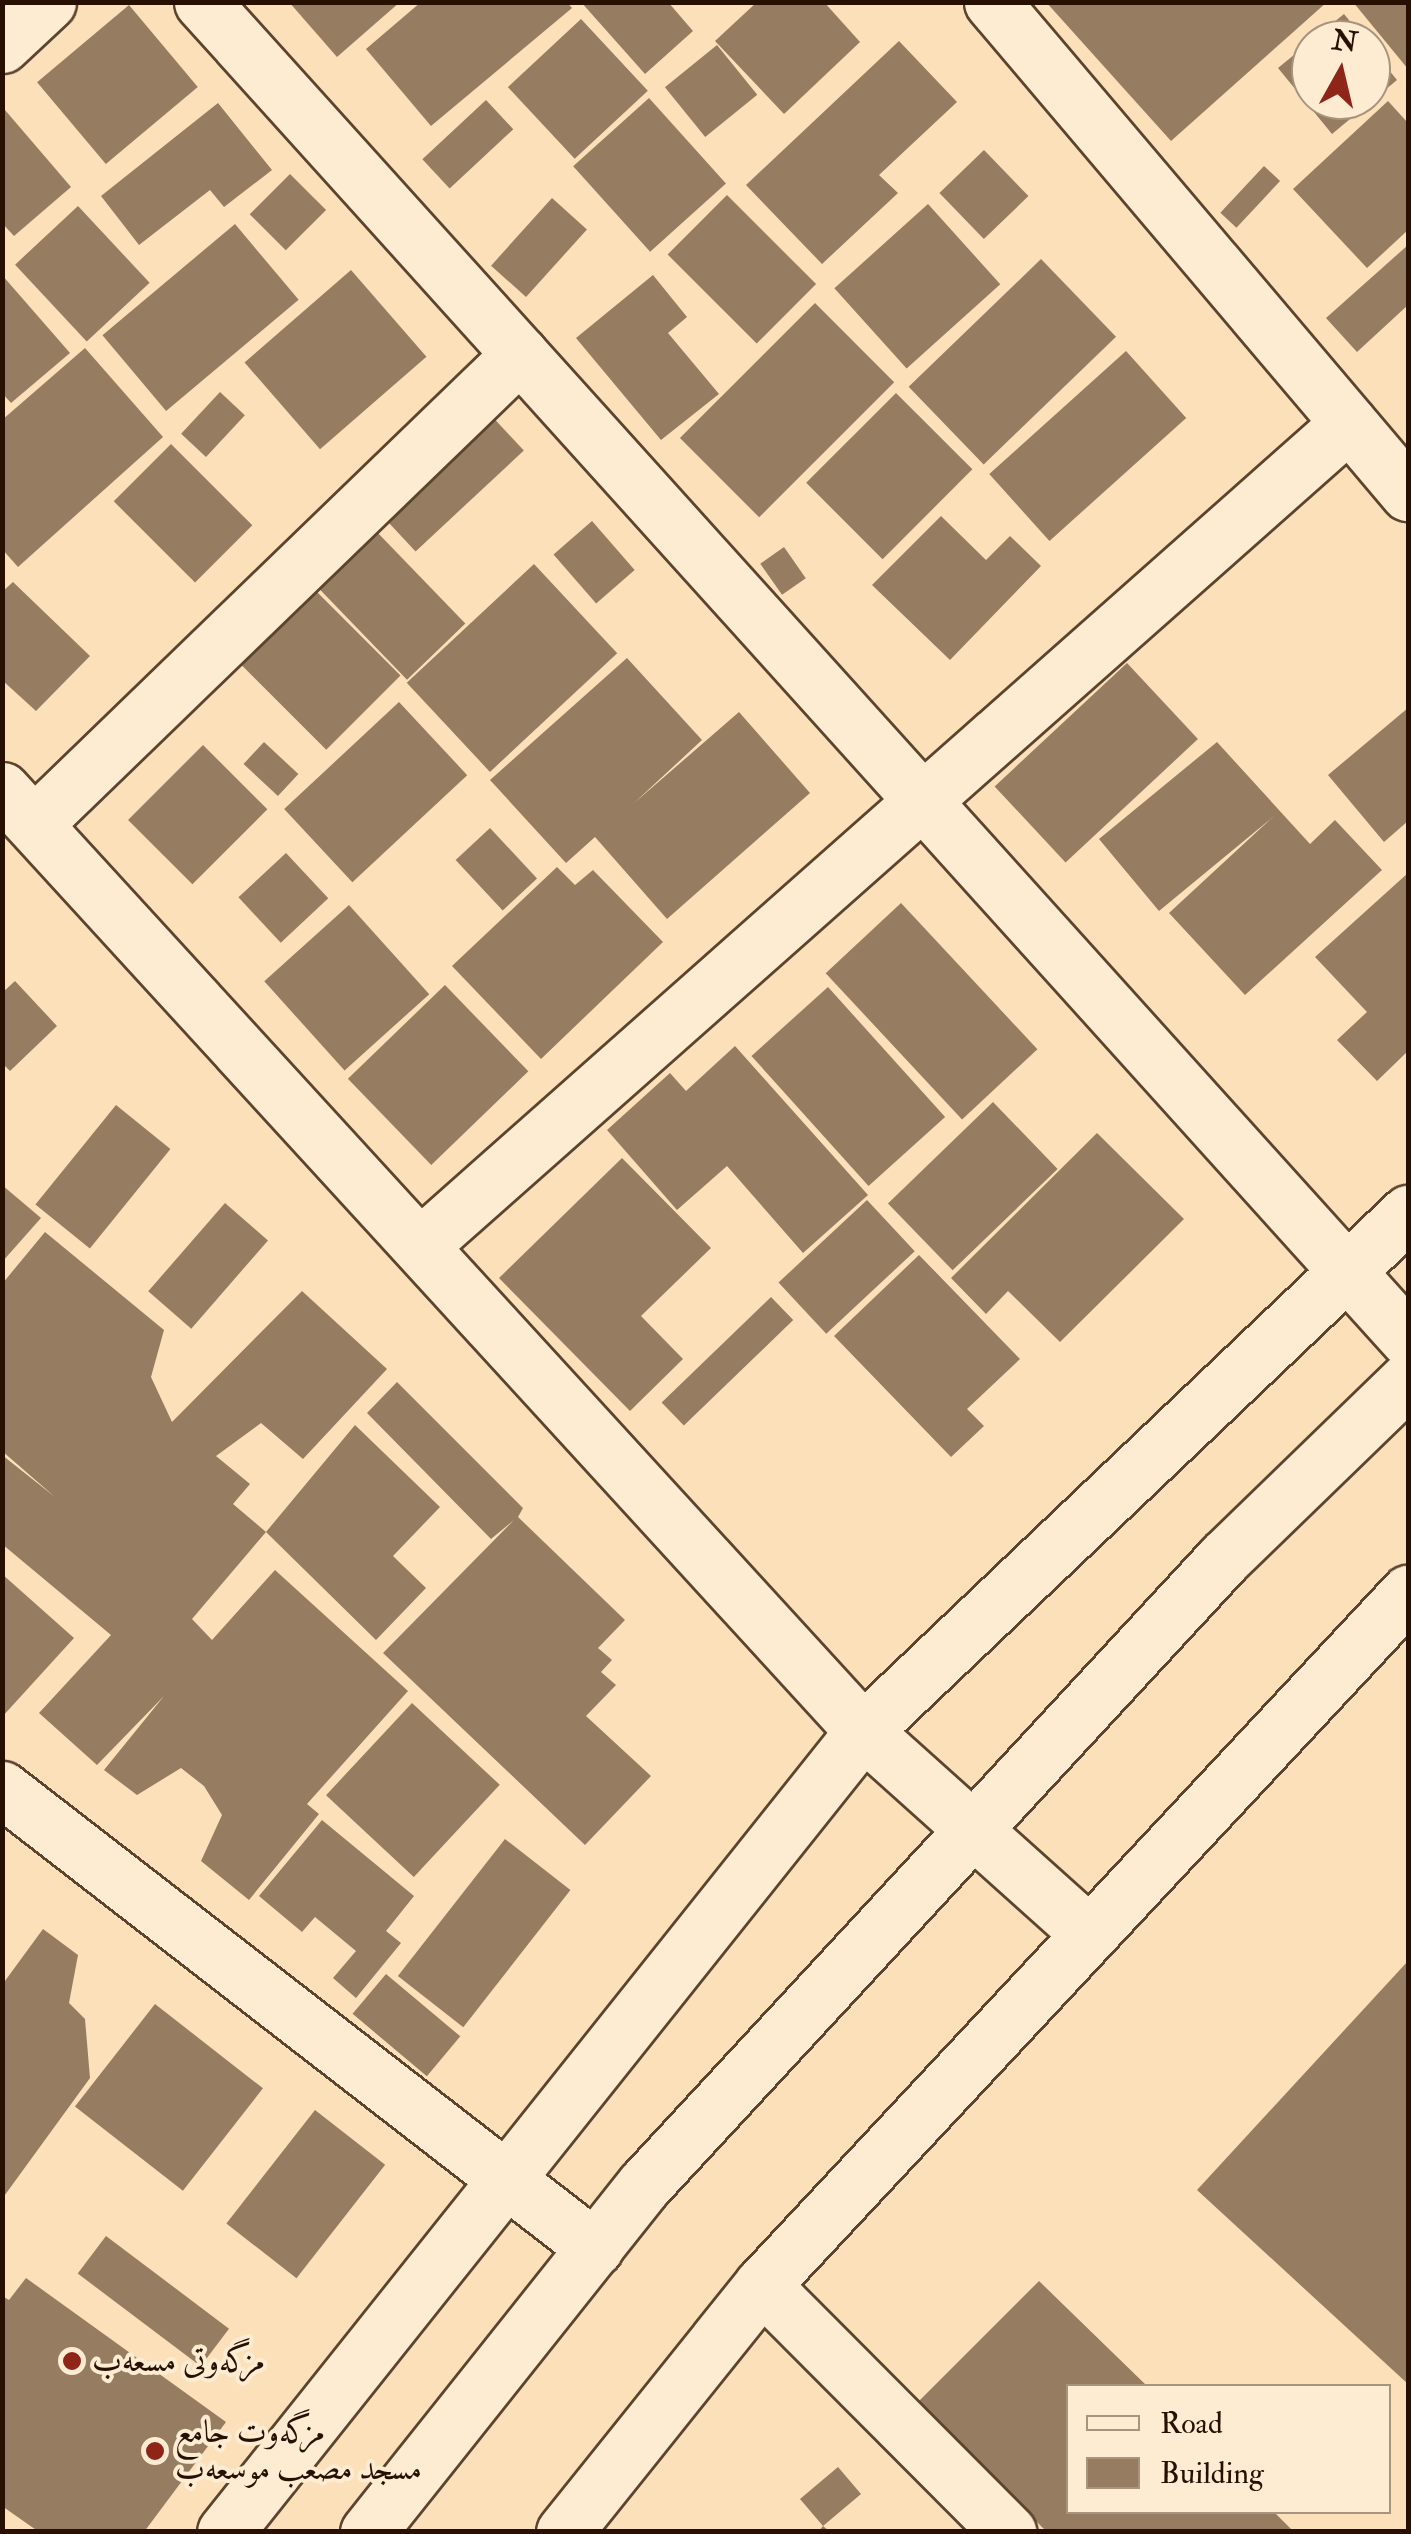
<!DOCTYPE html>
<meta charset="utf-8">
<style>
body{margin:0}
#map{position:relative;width:1411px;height:2534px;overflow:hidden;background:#fce0b9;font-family:"IM FELL Double Pica",Amiri,serif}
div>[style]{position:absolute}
.building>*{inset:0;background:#967c60;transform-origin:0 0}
.roads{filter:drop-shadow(2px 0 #5c442e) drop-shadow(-2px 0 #5c442e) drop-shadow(0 2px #5c442e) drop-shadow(0 -2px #5c442e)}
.minor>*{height:55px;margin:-27.5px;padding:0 27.5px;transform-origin:27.5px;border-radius:27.5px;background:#fdebd2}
.secondary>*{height:55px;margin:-27.5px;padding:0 27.5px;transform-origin:27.5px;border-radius:27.5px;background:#fdebd2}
.dots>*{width:28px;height:28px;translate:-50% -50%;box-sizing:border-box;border:5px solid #fdebd2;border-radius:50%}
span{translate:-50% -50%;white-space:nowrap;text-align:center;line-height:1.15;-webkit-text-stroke:8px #fdebd2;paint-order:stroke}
.poi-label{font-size:32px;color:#271000}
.left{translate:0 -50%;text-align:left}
.frame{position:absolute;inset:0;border:5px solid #271000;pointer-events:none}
.legend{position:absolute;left:1066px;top:2384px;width:325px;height:130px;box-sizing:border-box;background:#fdebd2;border:2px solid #a7937e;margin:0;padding:12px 18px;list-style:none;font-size:30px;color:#271000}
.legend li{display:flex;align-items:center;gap:20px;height:50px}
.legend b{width:50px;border:2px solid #a7937e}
.north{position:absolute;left:1291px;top:20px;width:100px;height:100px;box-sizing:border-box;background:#fdebd2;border:2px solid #a7937e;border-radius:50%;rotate:8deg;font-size:28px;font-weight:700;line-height:40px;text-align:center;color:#271000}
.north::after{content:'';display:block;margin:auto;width:35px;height:45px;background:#8f2418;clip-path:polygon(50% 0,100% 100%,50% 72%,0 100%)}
</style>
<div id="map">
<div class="building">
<div style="clip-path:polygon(289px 2px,400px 2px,337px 57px)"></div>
<div style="clip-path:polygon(421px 2px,567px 2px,572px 8px,431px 126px,366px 49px)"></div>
<div style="clip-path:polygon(581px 2px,668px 2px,693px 31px,645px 74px)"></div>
<div style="clip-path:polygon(757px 2px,824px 2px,860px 42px,784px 114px,715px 41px)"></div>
<div style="clip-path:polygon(1046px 2px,1327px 2px,1171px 141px)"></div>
<div style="clip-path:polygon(1353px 2px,1408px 2px,1408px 69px)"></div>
<div style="left:129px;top:5px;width:107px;height:120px;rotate:50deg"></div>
<div style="clip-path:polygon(1344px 14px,1365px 40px,1312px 40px)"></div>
<div style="left:581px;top:19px;width:98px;height:100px;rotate:47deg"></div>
<div style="clip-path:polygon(899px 41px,957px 102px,879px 175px,898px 193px,822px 264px,746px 185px)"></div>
<div style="clip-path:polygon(1311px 41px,1311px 100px,1371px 100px,1371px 48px,1397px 80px,1332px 134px,1278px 68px)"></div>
<div style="left:717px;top:45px;width:64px;height:67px;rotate:51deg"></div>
<div style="left:649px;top:98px;width:115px;height:102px;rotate:48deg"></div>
<div style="left:486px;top:100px;width:40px;height:87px;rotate:47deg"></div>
<div style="clip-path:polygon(1388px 101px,1408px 123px,1408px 230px,1367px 268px,1293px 189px)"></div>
<div style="clip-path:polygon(218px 103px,272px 170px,224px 207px,210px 190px,139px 245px,101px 196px)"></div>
<div style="clip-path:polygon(5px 110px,71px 187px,14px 236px,2px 223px)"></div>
<div style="left:984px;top:150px;width:64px;height:62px;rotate:46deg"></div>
<div style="left:1264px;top:166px;width:22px;height:64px;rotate:43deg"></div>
<div style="left:290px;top:174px;width:51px;height:57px;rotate:45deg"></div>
<div style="left:727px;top:195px;width:126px;height:84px;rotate:45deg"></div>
<div style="left:552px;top:198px;width:47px;height:91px;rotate:42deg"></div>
<div style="left:928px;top:204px;width:108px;height:126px;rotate:48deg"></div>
<div style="left:78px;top:206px;width:105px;height:86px;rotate:47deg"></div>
<div style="left:235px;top:224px;width:99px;height:173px;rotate:50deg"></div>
<div style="clip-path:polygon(1408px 245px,1408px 305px,1357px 352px,1326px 318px)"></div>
<div style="left:1041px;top:259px;width:108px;height:184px;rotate:46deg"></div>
<div style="left:351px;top:270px;width:115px;height:141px;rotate:49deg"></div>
<div style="clip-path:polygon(2px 275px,70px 353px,11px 403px,2px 393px)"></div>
<div style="clip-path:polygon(653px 275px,687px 317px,668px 333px,719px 394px,661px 440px,576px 338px)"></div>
<div style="left:815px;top:303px;width:112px;height:191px;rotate:45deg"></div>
<div style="clip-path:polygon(85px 348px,163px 437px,18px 567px,2px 549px,2px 420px)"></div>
<div style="left:1126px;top:351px;width:90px;height:184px;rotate:48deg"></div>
<div style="left:220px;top:392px;width:34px;height:57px;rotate:43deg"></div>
<div style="left:896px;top:393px;width:108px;height:127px;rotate:45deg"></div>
<div style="left:487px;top:411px;width:54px;height:148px;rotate:47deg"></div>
<div style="left:171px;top:444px;width:115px;height:81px;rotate:45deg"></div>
<div style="clip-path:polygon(941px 516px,986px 560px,1010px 536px,1041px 566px,950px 660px,872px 585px)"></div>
<div style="left:592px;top:521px;width:65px;height:51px;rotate:49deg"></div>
<div style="left:375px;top:530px;width:130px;height:81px;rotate:46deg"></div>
<div style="left:784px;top:547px;width:38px;height:29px;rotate:55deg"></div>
<div style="left:534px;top:564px;width:122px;height:174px;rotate:47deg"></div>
<div style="clip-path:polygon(13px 582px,90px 656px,36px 711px,2px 680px,2px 592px)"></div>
<div style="left:310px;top:585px;width:128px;height:105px;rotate:45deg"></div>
<div style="clip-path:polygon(627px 658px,702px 740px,633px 804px,739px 712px,810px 793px,667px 919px,595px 837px,566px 863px,490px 780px)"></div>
<div style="left:1127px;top:663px;width:104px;height:181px;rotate:47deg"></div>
<div style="left:399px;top:702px;width:100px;height:157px;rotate:47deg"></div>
<div style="clip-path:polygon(1408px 708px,1408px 821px,1384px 842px,1328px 775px)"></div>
<div style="left:264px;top:742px;width:47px;height:30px;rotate:43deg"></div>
<div style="clip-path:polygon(1217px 742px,1310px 844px,1335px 820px,1382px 870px,1245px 995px,1169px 913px,1274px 816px,1159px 911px,1099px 839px)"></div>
<div style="left:203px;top:745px;width:91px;height:106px;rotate:45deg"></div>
<div style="left:490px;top:828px;width:69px;height:47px;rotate:47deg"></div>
<div style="left:286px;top:853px;width:62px;height:65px;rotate:47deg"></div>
<div style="clip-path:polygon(557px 867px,575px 885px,593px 870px,663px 942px,541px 1059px,452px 966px)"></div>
<div style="clip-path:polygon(1408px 873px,1408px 1051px,1377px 1081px,1337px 1040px,1367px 1012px,1315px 957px)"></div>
<div style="left:901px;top:903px;width:200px;height:103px;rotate:47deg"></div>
<div style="left:349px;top:905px;width:120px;height:114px;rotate:48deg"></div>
<div style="clip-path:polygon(15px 981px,57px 1026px,10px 1071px,2px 1063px,2px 993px)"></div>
<div style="left:445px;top:985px;width:120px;height:135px;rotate:46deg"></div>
<div style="left:828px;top:987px;width:175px;height:103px;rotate:48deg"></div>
<div style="clip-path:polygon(735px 1046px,868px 1195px,803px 1253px,727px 1166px,677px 1210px,607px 1130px,670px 1073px,686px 1091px)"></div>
<div style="left:993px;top:1102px;width:93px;height:146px;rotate:46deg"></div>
<div style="left:116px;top:1105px;width:70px;height:128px;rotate:39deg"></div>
<div style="clip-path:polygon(1097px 1133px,1184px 1219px,1060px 1342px,1008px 1291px,986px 1314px,951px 1278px)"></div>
<div style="clip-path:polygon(622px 1158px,711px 1248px,641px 1316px,683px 1359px,630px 1411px,499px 1278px)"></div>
<div style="clip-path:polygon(2px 1185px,41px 1218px,2px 1262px)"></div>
<div style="left:867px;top:1200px;width:70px;height:121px;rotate:47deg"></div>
<div style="left:225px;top:1203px;width:57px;height:117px;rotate:41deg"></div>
<div style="clip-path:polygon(45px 1232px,164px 1330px,151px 1377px,172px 1422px,302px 1291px,387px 1369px,303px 1459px,261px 1423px,216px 1456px,250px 1484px,233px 1504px,266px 1532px,355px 1425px,440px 1507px,393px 1556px,426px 1588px,376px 1640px,266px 1532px,192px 1619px,212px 1640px,275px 1570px,408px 1691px,307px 1804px,319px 1814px,249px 1900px,201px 1861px,222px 1815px,204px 1786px,181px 1768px,137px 1795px,104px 1770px,164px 1696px,97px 1765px,39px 1713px,111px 1635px,2px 1544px,2px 1455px,55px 1497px,2px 1451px,2px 1284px)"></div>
<div style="clip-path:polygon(919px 1255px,1020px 1359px,967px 1409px,984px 1426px,951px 1457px,834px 1336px)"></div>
<div style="left:771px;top:1297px;width:32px;height:152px;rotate:46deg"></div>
<div style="clip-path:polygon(397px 1382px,523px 1508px,518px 1517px,625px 1620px,598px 1648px,612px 1660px,601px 1672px,616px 1685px,586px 1716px,651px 1776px,585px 1845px,383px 1653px,514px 1520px,491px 1539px,367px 1413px)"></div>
<div style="clip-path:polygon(2px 1574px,74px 1638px,2px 1717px)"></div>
<div style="left:412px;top:1703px;width:120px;height:126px;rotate:43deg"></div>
<div style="clip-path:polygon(322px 1820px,414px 1896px,386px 1931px,401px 1943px,356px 1998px,333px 1978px,356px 1951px,315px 1917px,302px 1932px,259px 1896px)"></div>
<div style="left:505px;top:1839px;width:83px;height:174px;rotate:38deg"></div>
<div style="clip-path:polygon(43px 1929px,78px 1955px,69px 2003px,85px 2019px,90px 2078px,2px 2199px,2px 1985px)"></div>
<div style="clip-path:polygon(1408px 1961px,1408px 2384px,1197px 2190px)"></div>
<div style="left:386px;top:1974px;width:97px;height:52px;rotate:40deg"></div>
<div style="left:155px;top:2004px;width:137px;height:130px;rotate:38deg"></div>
<div style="left:315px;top:2110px;width:89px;height:144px;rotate:38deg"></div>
<div style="left:106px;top:2236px;width:154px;height:47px;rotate:37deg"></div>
<div style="clip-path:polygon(26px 2278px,226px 2422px,144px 2532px,39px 2532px,2px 2506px,2px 2296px,9px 2300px)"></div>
<div style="clip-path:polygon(1039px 2281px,1147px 2386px,1068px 2386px,1068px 2512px,1274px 2512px,1294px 2532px,1047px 2532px,917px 2403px)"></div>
<div style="clip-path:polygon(838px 2467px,861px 2494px,823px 2526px,830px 2532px,818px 2532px,823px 2526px,800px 2499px)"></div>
</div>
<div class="roads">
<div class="minor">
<div style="left:202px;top:2px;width:1801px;rotate:47.95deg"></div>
<div style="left:992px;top:2px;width:644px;rotate:49.73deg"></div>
<div style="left:2px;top:45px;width:63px;rotate:-43.1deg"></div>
<div style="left:2px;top:790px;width:1275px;rotate:47.54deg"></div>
<div style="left:863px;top:1731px;width:301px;rotate:41.9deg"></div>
<div style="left:34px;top:824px;width:676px;rotate:-44.04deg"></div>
<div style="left:422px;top:1244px;width:1238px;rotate:-41.53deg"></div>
<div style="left:2px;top:1789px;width:750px;rotate:37.74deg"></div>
<div style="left:762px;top:2285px;width:349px;rotate:45.1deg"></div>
<div style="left:225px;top:2532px;width:1024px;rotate:-51.46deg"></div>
<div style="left:863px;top:1731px;width:752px;rotate:-43.55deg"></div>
</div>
<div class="secondary">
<div style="left:368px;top:2532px;width:445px;rotate:-51.5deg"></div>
<div style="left:645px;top:2184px;width:853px;rotate:-47.23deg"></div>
<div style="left:1224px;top:1558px;width:256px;rotate:-44.1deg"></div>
<div style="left:564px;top:2532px;width:317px;rotate:-51.3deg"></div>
<div style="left:762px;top:2285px;width:947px;rotate:-46.97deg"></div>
</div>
</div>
<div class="dots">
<div style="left:72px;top:2361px;background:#8f2418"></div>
<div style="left:155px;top:2451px;background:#8f2418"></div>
</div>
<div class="poi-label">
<span class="left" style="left:92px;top:2361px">مزگەوتی مسعەب</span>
<span class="left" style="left:175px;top:2451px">مزگەوت جامع<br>مسجد مصعب موسعەب</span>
</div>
<div class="frame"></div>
<ul class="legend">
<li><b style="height:12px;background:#fdebd2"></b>Road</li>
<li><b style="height:28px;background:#967c60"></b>Building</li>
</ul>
<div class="north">N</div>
</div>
